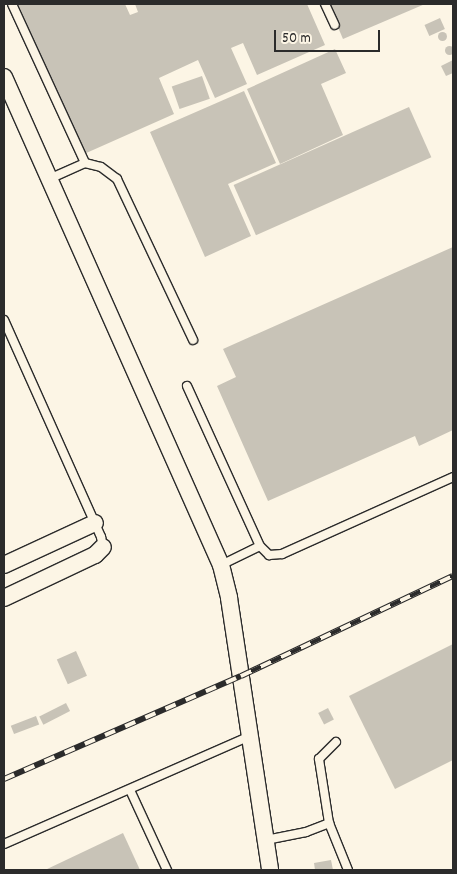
<!DOCTYPE html>
<style>
body{margin:0}
#map{position:relative;width:457px;height:874px;overflow:hidden;background:#fcf5e5;font-family:Dekko,sans-serif}
div>[style]{position:absolute}
.building>*{inset:0;background:#c8c3b7;transform-origin:0 0}
.round{border-radius:50%}
.roads{filter:drop-shadow(1px 0 #2b2b2b) drop-shadow(-1px 0 #2b2b2b) drop-shadow(0 1px #2b2b2b) drop-shadow(0 -1px #2b2b2b)}
.service>*{height:8px;margin:-4px;padding:0 4px;transform-origin:4px;border-radius:4px;background:#fcf5e5}
.minor>*{height:16px;margin:-8px;padding:0 8px;transform-origin:8px;border-radius:8px;background:#fcf5e5}
.rail>*{height:5.5px;margin-top:-2.75px;transform-origin:0;background:repeating-linear-gradient(90deg,#fcf5e5 0 11px,#2b2b2b 0 22px);box-sizing:border-box;border-block:1px solid #2b2b2b}
span{translate:-50% -50%;white-space:nowrap;text-align:center;line-height:1.15;-webkit-text-stroke:4px #fcf5e5;paint-order:stroke}
.frame{position:absolute;inset:0;border:5px solid #2b2b2b;pointer-events:none}
.scale{position:absolute;left:274px;top:30px;width:106px;height:22px;box-sizing:border-box;border:2px solid #2b2b2b;border-top:0;padding-left:6px;font-size:15px;line-height:18px;white-space:nowrap;color:#2b2b2b;-webkit-text-stroke:4px #fcf5e5;paint-order:stroke}
</style>
<div id="map">
<div class="building">
<div style="clip-path:polygon(18px 4px,125px 4px,130px 15px,138px 12px,135px 4px,307px 4px,325px 45px,257px 75px,243px 43px,231px 48px,247px 84px,215px 98px,198px 60px,159px 78px,174px 114px,84px 154px)"></div>
<div style="clip-path:polygon(328px 4px,425px 4px,343px 39px)"></div>
<div style="left:440px;top:18px;width:12px;height:17px;rotate:66deg"></div>
<div class="round" style="left:437.5px;top:31.5px;width:9px;height:9px"></div>
<div class="round" style="left:444.5px;top:45.5px;width:9px;height:9px"></div>
<div style="clip-path:polygon(335px 49px,346px 73px,321px 84px,343px 135px,280px 164px,247px 89px)"></div>
<div style="clip-path:polygon(453px 60px,453px 73px,446px 76px,441px 66px)"></div>
<div style="left:202px;top:76px;width:24px;height:32px;rotate:71deg"></div>
<div style="clip-path:polygon(244px 91px,276px 163px,228px 184px,251px 236px,205px 257px,150px 132px)"></div>
<div style="left:409px;top:107px;width:55px;height:192px;rotate:66deg"></div>
<div style="clip-path:polygon(453px 247px,453px 430px,419px 446px,415px 436px,268px 501px,217px 386px,236px 377px,223px 349px)"></div>
<div style="clip-path:polygon(453px 644px,453px 760px,395px 789px,349px 696px)"></div>
<div style="left:76px;top:651px;width:27px;height:21px;rotate:66deg"></div>
<div style="left:66px;top:703px;width:9px;height:30px;rotate:63deg"></div>
<div style="left:328px;top:708px;width:13px;height:11px;rotate:63deg"></div>
<div style="left:36px;top:716px;width:9px;height:27px;rotate:69deg"></div>
<div style="clip-path:polygon(123px 833px,140px 870px,45px 870px)"></div>
<div style="clip-path:polygon(331px 860px,333px 870px,315px 870px,314px 863px)"></div>
</div>
<div class="roads">
<div class="service">
<div style="left:12px;top:4px;width:175px;rotate:65.3deg"></div>
<div style="left:325px;top:4px;width:23px;rotate:65deg"></div>
<div style="left:49px;top:179px;width:39px;rotate:-24deg"></div>
<div style="left:85px;top:163px;width:16px;rotate:14deg"></div>
<div style="left:101px;top:167px;width:20px;rotate:37deg"></div>
<div style="left:117px;top:179px;width:178px;rotate:64.7deg"></div>
<div style="left:4px;top:320px;width:238px;rotate:65.9deg"></div>
<div style="left:101px;top:537px;width:10px;rotate:79deg"></div>
<div style="left:187px;top:386px;width:176px;rotate:65.5deg"></div>
<div style="left:260px;top:546px;width:13px;rotate:45deg"></div>
<div style="left:269px;top:555px;width:13px;rotate:-4deg"></div>
<div style="left:282px;top:554px;width:188px;rotate:-24.2deg"></div>
<div style="left:221px;top:565px;width:43px;rotate:-26deg"></div>
<div style="left:130px;top:790px;width:88px;rotate:65.2deg"></div>
<div style="left:329px;top:823px;width:51px;rotate:68deg"></div>
<div style="left:266px;top:840px;width:41px;rotate:-11.3deg"></div>
<div style="left:306px;top:832px;width:25px;rotate:-21deg"></div>
<div style="left:329px;top:823px;width:65px;rotate:-98.9deg"></div>
<div style="left:319px;top:759px;width:24px;rotate:-45deg"></div>
<div style="left:4px;top:844px;width:269px;rotate:-23.7deg"></div>
</div>
<div class="minor">
<div style="left:4px;top:77px;width:534px;rotate:66.03deg"></div>
<div style="left:221px;top:565px;width:34px;rotate:76deg"></div>
<div style="left:229px;top:598px;width:275px;rotate:81.4deg"></div>
<div style="left:4px;top:565px;width:100px;rotate:-24.8deg"></div>
<div style="left:4px;top:598px;width:101px;rotate:-25.3deg"></div>
<div style="left:95px;top:555px;width:11px;rotate:-45deg"></div>
</div>
</div>
<div class="rail">
<div style="left:4px;top:779px;width:258px;rotate:-23.5deg"></div>
<div style="left:241px;top:676px;width:234px;rotate:-25.3deg"></div>
</div>
<div class="frame"></div>
<div class="scale">50 m</div>
</div>
